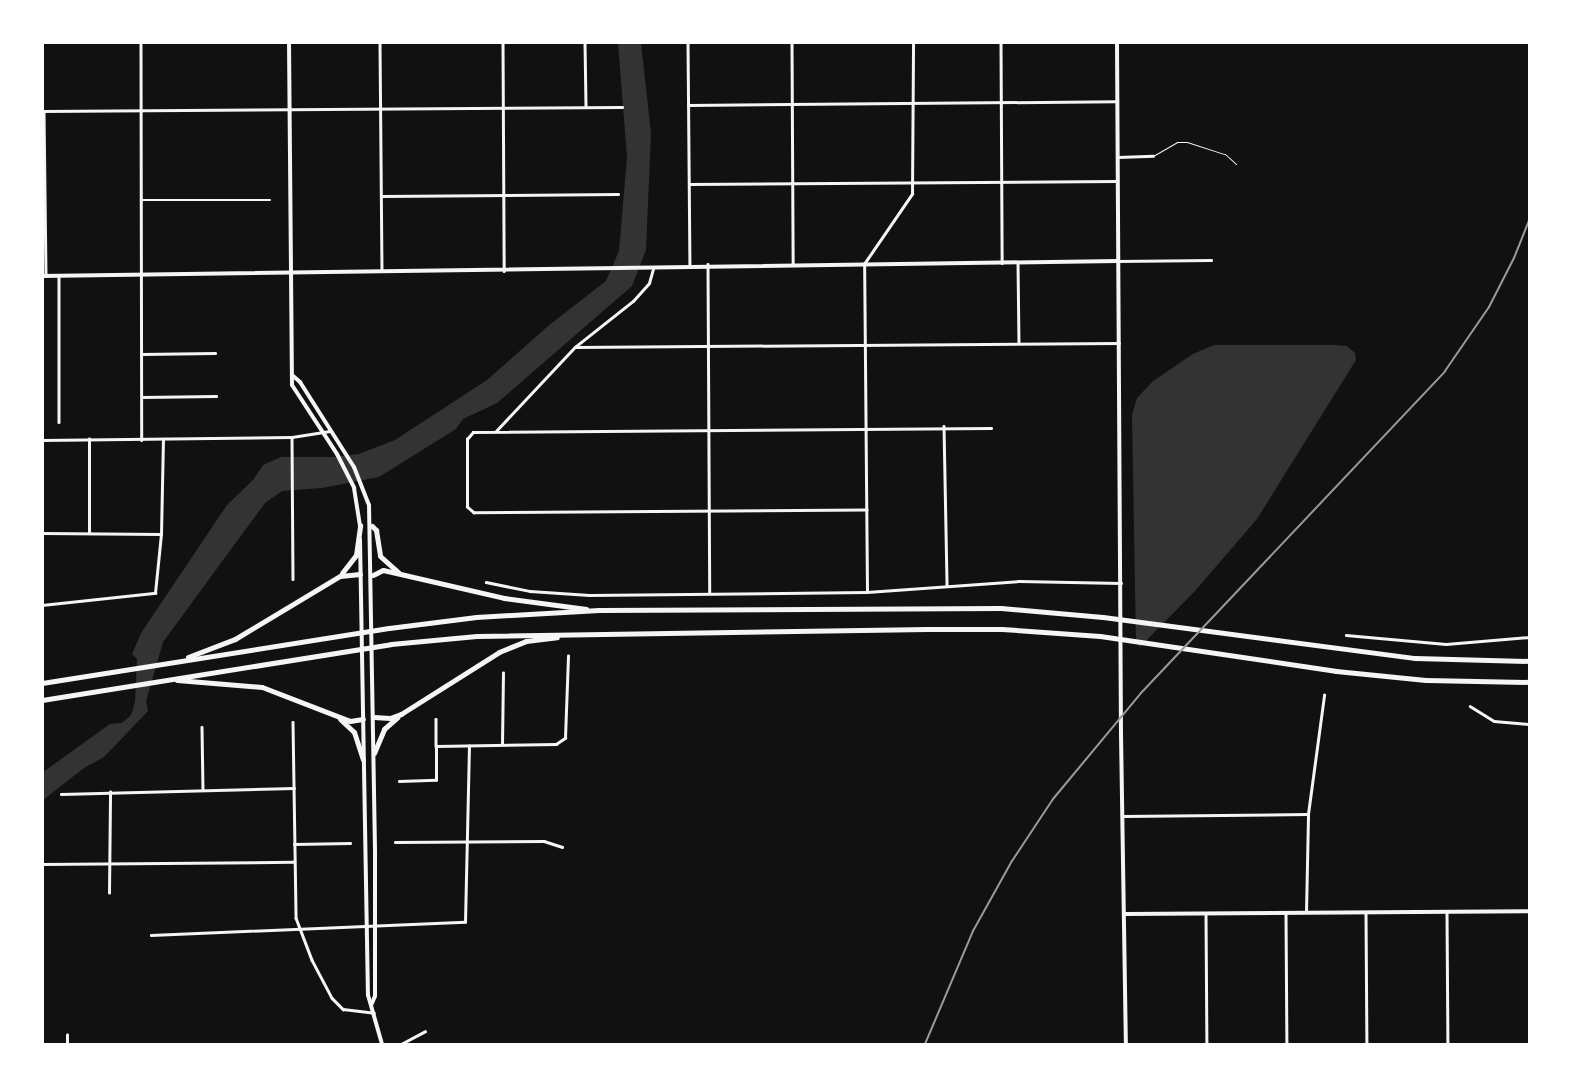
<!DOCTYPE html>
<style>
body{margin:0}
#map{position:relative;width:1572px;height:1087px;overflow:hidden;background:#111;font-family:Jost,sans-serif}
div>[style]{position:absolute}
.water>*{inset:0;background:#333}
.service>*{height:1px;margin:-0.5px;padding:0 0.5px;transform-origin:0.5px;border-radius:0.5px;background:#f5f5f5}
.minor>*{height:2.5px;margin:-1.25px;padding:0 1.25px;transform-origin:1.25px;border-radius:1.25px;background:#f5f5f5}
.tertiary>*{height:4px;margin:-2px;padding:0 2px;transform-origin:2px;border-radius:2px;background:#f5f5f5}
.motorway>*{height:5px;margin:-2.5px;padding:0 2.5px;transform-origin:2.5px;border-radius:2.5px;background:#f5f5f5}
.rail>*{height:2px;margin:-1px;padding:0 1px;transform-origin:1px;border-radius:1px;background:#9a9a9a}
span{translate:-50% -50%;white-space:nowrap;text-align:center;line-height:1.15;-webkit-text-stroke:5px #fff;paint-order:stroke}
.frame{position:absolute;inset:0;border:44px solid #fff;pointer-events:none}
</style>
<div id="map">
<div class="water">
<div style="clip-path:polygon(618px 43px,641px 43px,651px 133px,646px 250px,632px 286px,497px 403px,463px 419px,456px 429px,379px 477px,322px 488px,282px 491px,265px 503px,163px 642px,146px 701px,148px 711px,104px 757px,84px 768px,43px 800px,43px 772px,110px 724px,122px 723px,131px 715px,135px 702px,137px 659px,132px 654px,141px 633px,227px 505px,253px 480px,263px 465px,281px 457px,333px 457px,359px 454px,395px 440px,487px 380px,548px 326px,606px 281px,619px 251px,627px 157px)"></div>
<div style="clip-path:polygon(1214px 345px,1333px 345px,1347px 346px,1355px 353px,1356px 360px,1257px 519px,1195px 591px,1140px 647px,1136px 643px,1132px 415px,1137px 398px,1153px 381px,1193px 354px)"></div>
</div>
<div class="service">
<div style="left:1153px;top:156px;width:28px;rotate:-30deg"></div>
<div style="left:1177px;top:142px;width:10px"></div>
<div style="left:1187px;top:142px;width:40px;rotate:18deg"></div>
<div style="left:1225px;top:154px;width:15px;rotate:42deg"></div>
</div>
<div class="minor">
<div style="left:141px;top:42px;width:398px;rotate:89.9deg"></div>
<div style="left:380px;top:42px;width:229px;rotate:89.5deg"></div>
<div style="left:503px;top:42px;width:229px;rotate:89.7deg"></div>
<div style="left:585px;top:42px;width:64px;rotate:89.1deg"></div>
<div style="left:688px;top:42px;width:223px;rotate:89.5deg"></div>
<div style="left:792px;top:42px;width:222px;rotate:89.7deg"></div>
<div style="left:1001px;top:42px;width:221px;rotate:89.7deg"></div>
<div style="left:688px;top:105px;width:429px;rotate:-0.5deg"></div>
<div style="left:42px;top:111px;width:580px;rotate:-0.4deg"></div>
<div style="left:44px;top:111px;width:165px;rotate:89.3deg"></div>
<div style="left:1118px;top:157px;width:35px;rotate:-2deg"></div>
<div style="left:689px;top:184px;width:428px;rotate:-0.4deg"></div>
<div style="left:381px;top:196px;width:237px;rotate:-0.5deg"></div>
<div style="left:141px;top:200px;width:129px"></div>
<div style="left:1118px;top:261px;width:93px;rotate:-0.6deg"></div>
<div style="left:1018px;top:262px;width:81px;rotate:89.3deg"></div>
<div style="left:708px;top:264px;width:329px;rotate:89.7deg"></div>
<div style="left:59px;top:276px;width:146px;rotate:90deg"></div>
<div style="left:575px;top:347px;width:544px;rotate:-0.42deg"></div>
<div style="left:142px;top:354px;width:73px;rotate:-0.8deg"></div>
<div style="left:142px;top:397px;width:74px;rotate:-0.8deg"></div>
<div style="left:944px;top:426px;width:159px;rotate:88.9deg"></div>
<div style="left:496px;top:431px;width:115px;rotate:-46.8deg"></div>
<div style="left:575px;top:347px;width:74px;rotate:-38.4deg"></div>
<div style="left:633px;top:301px;width:24px;rotate:-48deg"></div>
<div style="left:649px;top:283px;width:15px;rotate:-74deg"></div>
<div style="left:292px;top:437px;width:142px;rotate:89.6deg"></div>
<div style="left:42px;top:440px;width:250px;rotate:-0.7deg"></div>
<div style="left:292px;top:437px;width:38px;rotate:-9deg"></div>
<div style="left:867px;top:510px;width:393px;rotate:179.6deg"></div>
<div style="left:474px;top:513px;width:9px;rotate:-139deg"></div>
<div style="left:467px;top:507px;width:68px;rotate:-90deg"></div>
<div style="left:467px;top:439px;width:9px;rotate:-49deg"></div>
<div style="left:473px;top:432px;width:518px;rotate:-0.44deg"></div>
<div style="left:89px;top:532px;width:93px;rotate:-90deg"></div>
<div style="left:42px;top:533px;width:119px;rotate:0.5deg"></div>
<div style="left:486px;top:582px;width:45px;rotate:11.6deg"></div>
<div style="left:530px;top:591px;width:59px;rotate:3.9deg"></div>
<div style="left:589px;top:595px;width:278px;rotate:-0.6deg"></div>
<div style="left:867px;top:592px;width:152px;rotate:-4.1deg"></div>
<div style="left:1019px;top:581px;width:102px;rotate:1.1deg"></div>
<div style="left:867px;top:592px;width:328px;rotate:-90.5deg"></div>
<div style="left:864px;top:264px;width:85px;rotate:-55.6deg"></div>
<div style="left:912px;top:194px;width:152px;rotate:-89.6deg"></div>
<div style="left:42px;top:605px;width:114px;rotate:-6.1deg"></div>
<div style="left:155px;top:593px;width:59px;rotate:-84.2deg"></div>
<div style="left:161px;top:534px;width:94px;rotate:-88.8deg"></div>
<div style="left:1346px;top:635px;width:100px;rotate:5.1deg"></div>
<div style="left:1446px;top:644px;width:84px;rotate:-4.8deg"></div>
<div style="left:1470px;top:706px;width:28px;rotate:32deg"></div>
<div style="left:1494px;top:721px;width:36px;rotate:5deg"></div>
<div style="left:436px;top:719px;width:27px;rotate:90deg"></div>
<div style="left:293px;top:722px;width:196px;rotate:89.1deg"></div>
<div style="left:296px;top:918px;width:45px;rotate:69.1deg"></div>
<div style="left:312px;top:960px;width:43px;rotate:62.2deg"></div>
<div style="left:332px;top:998px;width:16px;rotate:45deg"></div>
<div style="left:343px;top:1009px;width:31px;rotate:7deg"></div>
<div style="left:202px;top:727px;width:63px;rotate:89.1deg"></div>
<div style="left:502px;top:744px;width:71px;rotate:-89.2deg"></div>
<div style="left:399px;top:781px;width:37px;rotate:-2deg"></div>
<div style="left:436px;top:780px;width:34px;rotate:-90deg"></div>
<div style="left:436px;top:746px;width:120px;rotate:-1deg"></div>
<div style="left:556px;top:744px;width:11px;rotate:-34deg"></div>
<div style="left:565px;top:738px;width:82px;rotate:-87.9deg"></div>
<div style="left:61px;top:794px;width:233px;rotate:-1.5deg"></div>
<div style="left:1123px;top:816px;width:185px;rotate:-0.6deg"></div>
<div style="left:395px;top:842px;width:149px;rotate:-0.4deg"></div>
<div style="left:544px;top:841px;width:19px;rotate:18deg"></div>
<div style="left:294px;top:844px;width:56px;rotate:-1deg"></div>
<div style="left:42px;top:864px;width:251px;rotate:-0.5deg"></div>
<div style="left:109px;top:893px;width:101px;rotate:-89.4deg"></div>
<div style="left:1447px;top:911px;width:133px;rotate:89.6deg"></div>
<div style="left:1306px;top:912px;width:98px;rotate:-88.8deg"></div>
<div style="left:1308px;top:814px;width:120px;rotate:-82.3deg"></div>
<div style="left:1366px;top:913px;width:131px;rotate:89.6deg"></div>
<div style="left:1206px;top:914px;width:130px;rotate:89.6deg"></div>
<div style="left:1286px;top:914px;width:130px;rotate:89.6deg"></div>
<div style="left:151px;top:935px;width:314px;rotate:-2.4deg"></div>
<div style="left:465px;top:922px;width:176px;rotate:-88.7deg"></div>
<div style="left:67px;top:1044px;width:9px;rotate:-90deg"></div>
<div style="left:401px;top:1044px;width:27px;rotate:-28deg"></div>
</div>
<div class="tertiary">
<div style="left:289px;top:42px;width:343px;rotate:89.5deg"></div>
<div style="left:292px;top:385px;width:82px;rotate:56.9deg"></div>
<div style="left:337px;top:454px;width:38px;rotate:63deg"></div>
<div style="left:354px;top:488px;width:39px;rotate:81deg"></div>
<div style="left:1117px;top:42px;width:692px;rotate:89.67deg"></div>
<div style="left:1121px;top:734px;width:310px;rotate:89.1deg"></div>
<div style="left:42px;top:276px;width:1076px;rotate:-0.8deg"></div>
<div style="left:292px;top:375px;width:11px;rotate:41deg"></div>
<div style="left:300px;top:382px;width:101px;rotate:57.6deg"></div>
<div style="left:354px;top:467px;width:41px;rotate:68.5deg"></div>
<div style="left:369px;top:505px;width:350px;rotate:89deg"></div>
<div style="left:375px;top:855px;width:141px;rotate:90deg"></div>
<div style="left:375px;top:996px;width:8px;rotate:113deg"></div>
<div style="left:360px;top:539px;width:456px;rotate:89deg"></div>
<div style="left:368px;top:995px;width:51px;rotate:74.1deg"></div>
<div style="left:1125px;top:914px;width:405px;rotate:-0.4deg"></div>
</div>
<div class="motorway">
<div style="left:372px;top:526px;width:6px;rotate:45deg"></div>
<div style="left:376px;top:530px;width:26px;rotate:81deg"></div>
<div style="left:380px;top:556px;width:25px;rotate:42deg"></div>
<div style="left:342px;top:573px;width:23px;rotate:-52deg"></div>
<div style="left:356px;top:555px;width:30px;rotate:-82deg"></div>
<div style="left:373px;top:575px;width:11px;rotate:-27deg"></div>
<div style="left:383px;top:570px;width:124px;rotate:13deg"></div>
<div style="left:504px;top:598px;width:83px;rotate:7.6deg"></div>
<div style="left:188px;top:657px;width:50px;rotate:-21deg"></div>
<div style="left:235px;top:639px;width:122px;rotate:-31deg"></div>
<div style="left:340px;top:576px;width:20px;rotate:-6deg"></div>
<div style="left:177px;top:680px;width:85px;rotate:4.7deg"></div>
<div style="left:262px;top:687px;width:94px;rotate:21.1deg"></div>
<div style="left:350px;top:721px;width:13px;rotate:-9deg"></div>
<div style="left:42px;top:683px;width:351px;rotate:-9deg"></div>
<div style="left:389px;top:628px;width:88px;rotate:-7.2deg"></div>
<div style="left:476px;top:617px;width:123px;rotate:-3.3deg"></div>
<div style="left:599px;top:610px;width:402px;rotate:-0.3deg"></div>
<div style="left:1001px;top:608px;width:102px;rotate:5deg"></div>
<div style="left:1103px;top:617px;width:315px;rotate:7.5deg"></div>
<div style="left:1415px;top:658px;width:115px;rotate:1.5deg"></div>
<div style="left:42px;top:700px;width:353px;rotate:-9.1deg"></div>
<div style="left:391px;top:644px;width:86px;rotate:-5.3deg"></div>
<div style="left:477px;top:636px;width:451px;rotate:-0.9deg"></div>
<div style="left:928px;top:629px;width:74px"></div>
<div style="left:1002px;top:629px;width:98px;rotate:4.1deg"></div>
<div style="left:1100px;top:636px;width:239px;rotate:8.4deg"></div>
<div style="left:1336px;top:671px;width:90px;rotate:5.7deg"></div>
<div style="left:1426px;top:680px;width:104px;rotate:1.1deg"></div>
<div style="left:374px;top:717px;width:16px;rotate:4deg"></div>
<div style="left:390px;top:718px;width:12px;rotate:-20deg"></div>
<div style="left:401px;top:714px;width:116px;rotate:-32.3deg"></div>
<div style="left:499px;top:652px;width:29px;rotate:-22deg"></div>
<div style="left:526px;top:641px;width:31px;rotate:-7deg"></div>
<div style="left:340px;top:719px;width:19px;rotate:43deg"></div>
<div style="left:354px;top:732px;width:29px;rotate:72deg"></div>
<div style="left:374px;top:753px;width:26px;rotate:-67deg"></div>
<div style="left:384px;top:729px;width:18px;rotate:-41deg"></div>
</div>
<div class="rail">
<div style="left:925px;top:1044px;width:123px;rotate:-67deg"></div>
<div style="left:973px;top:931px;width:80px;rotate:-60.9deg"></div>
<div style="left:1012px;top:861px;width:74px;rotate:-56.5deg"></div>
<div style="left:1053px;top:799px;width:138px;rotate:-50.3deg"></div>
<div style="left:1141px;top:693px;width:443px;rotate:-46.6deg"></div>
<div style="left:1445px;top:371px;width:78px;rotate:-55.5deg"></div>
<div style="left:1489px;top:307px;width:55px;rotate:-63deg"></div>
<div style="left:1514px;top:258px;width:43px;rotate:-68.2deg"></div>
</div>
<div class="frame"></div>
</div>
